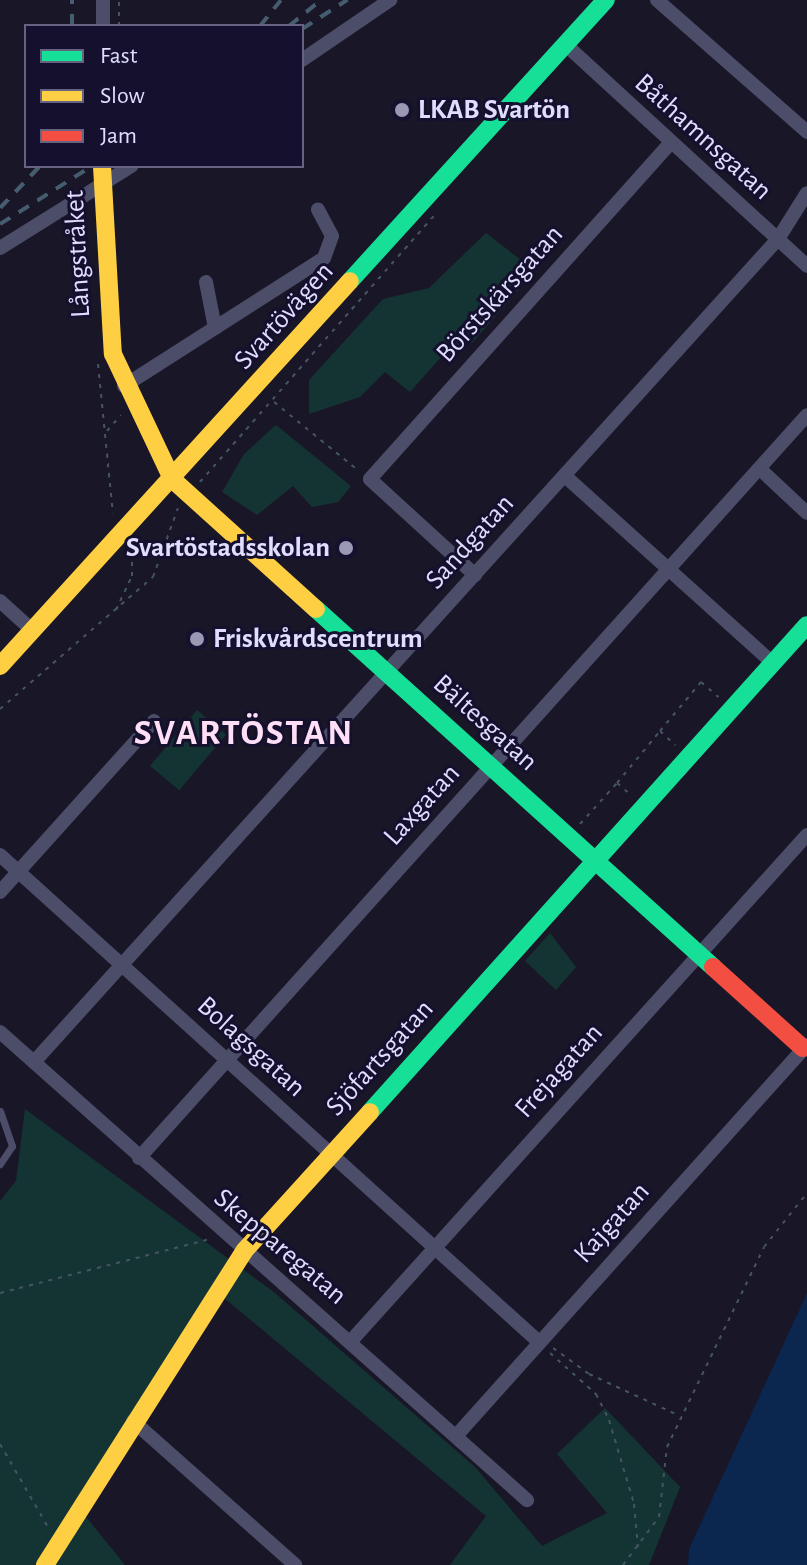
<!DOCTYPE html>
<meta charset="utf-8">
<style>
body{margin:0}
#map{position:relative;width:807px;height:1565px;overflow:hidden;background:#191727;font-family:"Alegreya Sans",sans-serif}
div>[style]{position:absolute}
.green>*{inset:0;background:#143434;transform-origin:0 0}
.water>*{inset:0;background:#0b264f}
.path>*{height:2px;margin-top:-1px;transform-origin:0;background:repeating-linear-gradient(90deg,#455464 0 4px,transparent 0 10px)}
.lane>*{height:7px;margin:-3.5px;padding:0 3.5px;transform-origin:3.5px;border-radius:3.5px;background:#4c4d68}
.street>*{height:14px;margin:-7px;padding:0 7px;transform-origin:7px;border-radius:7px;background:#4c4d68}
.fast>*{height:18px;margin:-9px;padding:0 9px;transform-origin:9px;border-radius:9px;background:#16e098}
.slow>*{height:18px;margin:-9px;padding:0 9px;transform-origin:9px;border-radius:9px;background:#ffcf43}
.jam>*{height:18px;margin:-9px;padding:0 9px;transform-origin:9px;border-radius:9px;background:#f24e42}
.rail>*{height:4px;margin-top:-2px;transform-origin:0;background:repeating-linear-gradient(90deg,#465d6f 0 12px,transparent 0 22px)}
.dots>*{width:22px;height:22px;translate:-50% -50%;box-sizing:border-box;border:4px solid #14102e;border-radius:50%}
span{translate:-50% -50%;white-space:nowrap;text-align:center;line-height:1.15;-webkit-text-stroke:6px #14102e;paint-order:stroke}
.poi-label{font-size:28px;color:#e0ddff;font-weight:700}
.left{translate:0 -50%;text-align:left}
.right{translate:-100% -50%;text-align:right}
.street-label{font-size:28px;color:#e0ddff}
.district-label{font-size:36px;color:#ffdff5;font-weight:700;letter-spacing:2px}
.legend{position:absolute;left:24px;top:24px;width:280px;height:144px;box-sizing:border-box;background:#14102e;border:2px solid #666282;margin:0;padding:10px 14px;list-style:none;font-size:24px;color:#e0ddff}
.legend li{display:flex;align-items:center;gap:16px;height:40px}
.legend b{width:40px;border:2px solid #666282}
</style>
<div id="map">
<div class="green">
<div style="clip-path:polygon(486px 233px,535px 271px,472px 343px,449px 348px,410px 392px,385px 372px,360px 397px,309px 414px,309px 380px,383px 299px,429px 288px)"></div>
<div style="clip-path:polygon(276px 425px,351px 486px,338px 502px,312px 507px,293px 486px,257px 515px,222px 492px,244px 454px)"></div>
<div style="left:197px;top:710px;width:38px;height:73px;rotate:40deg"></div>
<div style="clip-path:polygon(550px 933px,576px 967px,556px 990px,525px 961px)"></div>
<div style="clip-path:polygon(25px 1109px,275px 1293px,475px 1467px,542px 1546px,607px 1513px,557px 1454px,605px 1408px,680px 1487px,649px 1565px,450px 1565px,486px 1516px,217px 1292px,78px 1507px,125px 1565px,0 1565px,0 1201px,16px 1181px)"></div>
</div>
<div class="water">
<div style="clip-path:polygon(807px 1293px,807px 1565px,688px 1565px,689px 1549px)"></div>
</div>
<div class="path">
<div style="left:119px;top:26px;width:26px;rotate:-90deg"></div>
<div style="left:98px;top:364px;width:150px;rotate:84.3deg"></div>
<div style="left:274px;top:402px;width:109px;rotate:39.1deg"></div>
<div style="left:107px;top:431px;width:21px;rotate:-49deg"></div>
<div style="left:200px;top:482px;width:354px;rotate:-48.7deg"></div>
<div style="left:116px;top:610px;width:38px;rotate:-65deg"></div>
<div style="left:132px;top:576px;width:27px;rotate:-90deg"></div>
<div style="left:0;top:709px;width:202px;rotate:-40.8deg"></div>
<div style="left:153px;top:577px;width:73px;rotate:-70.1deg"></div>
<div style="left:660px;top:731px;width:64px;rotate:-50.1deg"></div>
<div style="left:701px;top:682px;width:23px;rotate:41deg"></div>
<div style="left:617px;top:783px;width:67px;rotate:-50.4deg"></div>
<div style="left:660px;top:731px;width:21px;rotate:43deg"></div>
<div style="left:580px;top:824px;width:55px;rotate:-47.9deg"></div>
<div style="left:617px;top:783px;width:18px;rotate:41deg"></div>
<div style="left:0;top:1293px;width:218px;rotate:-14.4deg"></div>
<div style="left:553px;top:1348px;width:44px;rotate:35.8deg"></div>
<div style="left:589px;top:1374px;width:100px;rotate:24.8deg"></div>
<div style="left:550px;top:1353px;width:62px;rotate:41.7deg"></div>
<div style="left:596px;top:1394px;width:29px;rotate:63deg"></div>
<div style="left:609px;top:1420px;width:88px;rotate:73.4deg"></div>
<div style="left:634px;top:1504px;width:43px;rotate:84.7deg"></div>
<div style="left:0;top:1444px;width:96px;rotate:60deg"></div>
<div style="left:623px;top:1565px;width:60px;rotate:-53.1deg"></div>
<div style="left:659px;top:1517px;width:70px;rotate:-83.5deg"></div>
<div style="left:667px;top:1447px;width:222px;rotate:-64.1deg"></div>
<div style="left:764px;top:1247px;width:69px;rotate:-51.5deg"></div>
</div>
<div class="lane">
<div style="left:0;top:1111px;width:37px;rotate:71deg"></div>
<div style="left:12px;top:1146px;width:22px;rotate:124deg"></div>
</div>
<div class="street">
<div style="left:657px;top:0;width:200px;rotate:41.3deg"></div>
<div style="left:103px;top:26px;width:26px;rotate:-90deg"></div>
<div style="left:566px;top:45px;width:327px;rotate:42.5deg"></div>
<div style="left:302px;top:60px;width:107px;rotate:-34.3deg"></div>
<div style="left:0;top:248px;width:155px;rotate:-32deg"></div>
<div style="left:206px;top:282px;width:47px;rotate:78.9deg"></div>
<div style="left:124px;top:386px;width:237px;rotate:-32.6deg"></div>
<div style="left:324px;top:258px;width:23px;rotate:-70deg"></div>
<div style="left:332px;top:236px;width:30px;rotate:-118deg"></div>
<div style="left:760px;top:469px;width:64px;rotate:43.1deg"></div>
<div style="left:565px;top:476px;width:280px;rotate:42deg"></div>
<div style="left:475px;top:575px;width:142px;rotate:-137.6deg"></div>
<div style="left:370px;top:479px;width:450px;rotate:-48.2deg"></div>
<div style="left:0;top:601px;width:45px;rotate:42.3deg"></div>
<div style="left:0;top:855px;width:726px;rotate:42.1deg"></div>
<div style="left:0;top:892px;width:230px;rotate:-48deg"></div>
<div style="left:0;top:1032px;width:705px;rotate:41.61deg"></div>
<div style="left:34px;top:1062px;width:1109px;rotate:-47.89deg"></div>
<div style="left:778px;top:239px;width:54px;rotate:-57.8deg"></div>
<div style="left:139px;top:1158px;width:999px;rotate:-48.04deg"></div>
<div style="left:351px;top:1341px;width:681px;rotate:-47.98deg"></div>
<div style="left:133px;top:1421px;width:217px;rotate:41.6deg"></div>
<div style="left:456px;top:1436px;width:525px;rotate:-48.09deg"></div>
</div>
<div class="fast">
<div style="left:350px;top:281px;width:380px;rotate:-47.7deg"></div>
<div style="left:316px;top:609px;width:535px;rotate:42.04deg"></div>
<div style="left:370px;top:1112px;width:654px;rotate:-48.1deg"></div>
</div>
<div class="slow">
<div style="left:102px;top:166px;width:188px;rotate:86.7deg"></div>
<div style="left:113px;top:354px;width:138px;rotate:64.7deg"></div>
<div style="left:172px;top:479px;width:194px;rotate:42.1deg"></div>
<div style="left:0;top:666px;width:520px;rotate:-47.73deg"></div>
<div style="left:45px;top:1565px;width:373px;rotate:-57.6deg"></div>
<div style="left:245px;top:1250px;width:186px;rotate:-47.8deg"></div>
</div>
<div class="jam">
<div style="left:713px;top:967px;width:121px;rotate:42deg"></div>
</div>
<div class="rail">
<div style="left:72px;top:26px;width:26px;rotate:-90deg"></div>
<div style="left:260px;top:26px;width:33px;rotate:-51deg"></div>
<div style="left:289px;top:26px;width:41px;rotate:-39.1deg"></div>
<div style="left:302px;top:29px;width:54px;rotate:-32.8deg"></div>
<div style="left:0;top:208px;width:58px;rotate:-46.4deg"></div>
<div style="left:0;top:224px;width:109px;rotate:-32.2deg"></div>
</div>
<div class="dots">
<div style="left:402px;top:110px;background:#9a98b3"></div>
<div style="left:346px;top:548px;background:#9a98b3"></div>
<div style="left:197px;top:639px;background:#9a98b3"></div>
</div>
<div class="poi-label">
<span class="left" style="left:418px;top:110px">LKAB Svartön</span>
<span class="right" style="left:330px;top:548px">Svartöstadsskolan</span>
<span class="left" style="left:213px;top:639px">Friskvårdscentrum</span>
</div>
<div class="street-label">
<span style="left:703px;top:137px;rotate:42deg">Båthamnsgatan</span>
<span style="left:78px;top:254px;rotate:-93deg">Långstråket</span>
<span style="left:500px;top:294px;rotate:-48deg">Börstskärsgatan</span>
<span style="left:284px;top:316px;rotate:-48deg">Svartövägen</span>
<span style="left:470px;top:542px;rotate:-48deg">Sandgatan</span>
<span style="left:485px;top:723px;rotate:42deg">Bältesgatan</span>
<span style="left:422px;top:805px;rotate:-48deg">Laxgatan</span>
<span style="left:251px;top:1047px;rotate:42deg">Bolagsgatan</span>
<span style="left:380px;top:1058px;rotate:-48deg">Sjöfartsgatan</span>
<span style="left:559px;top:1071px;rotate:-48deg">Frejagatan</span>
<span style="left:612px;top:1223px;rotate:-48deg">Kajgatan</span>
<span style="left:280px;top:1247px;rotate:40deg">Skepparegatan</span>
</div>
<div class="district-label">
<span style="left:244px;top:734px">SVARTÖSTAN</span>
</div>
<ul class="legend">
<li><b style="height:10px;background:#16e098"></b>Fast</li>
<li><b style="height:10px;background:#ffcf43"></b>Slow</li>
<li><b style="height:10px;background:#f24e42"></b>Jam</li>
</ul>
</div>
